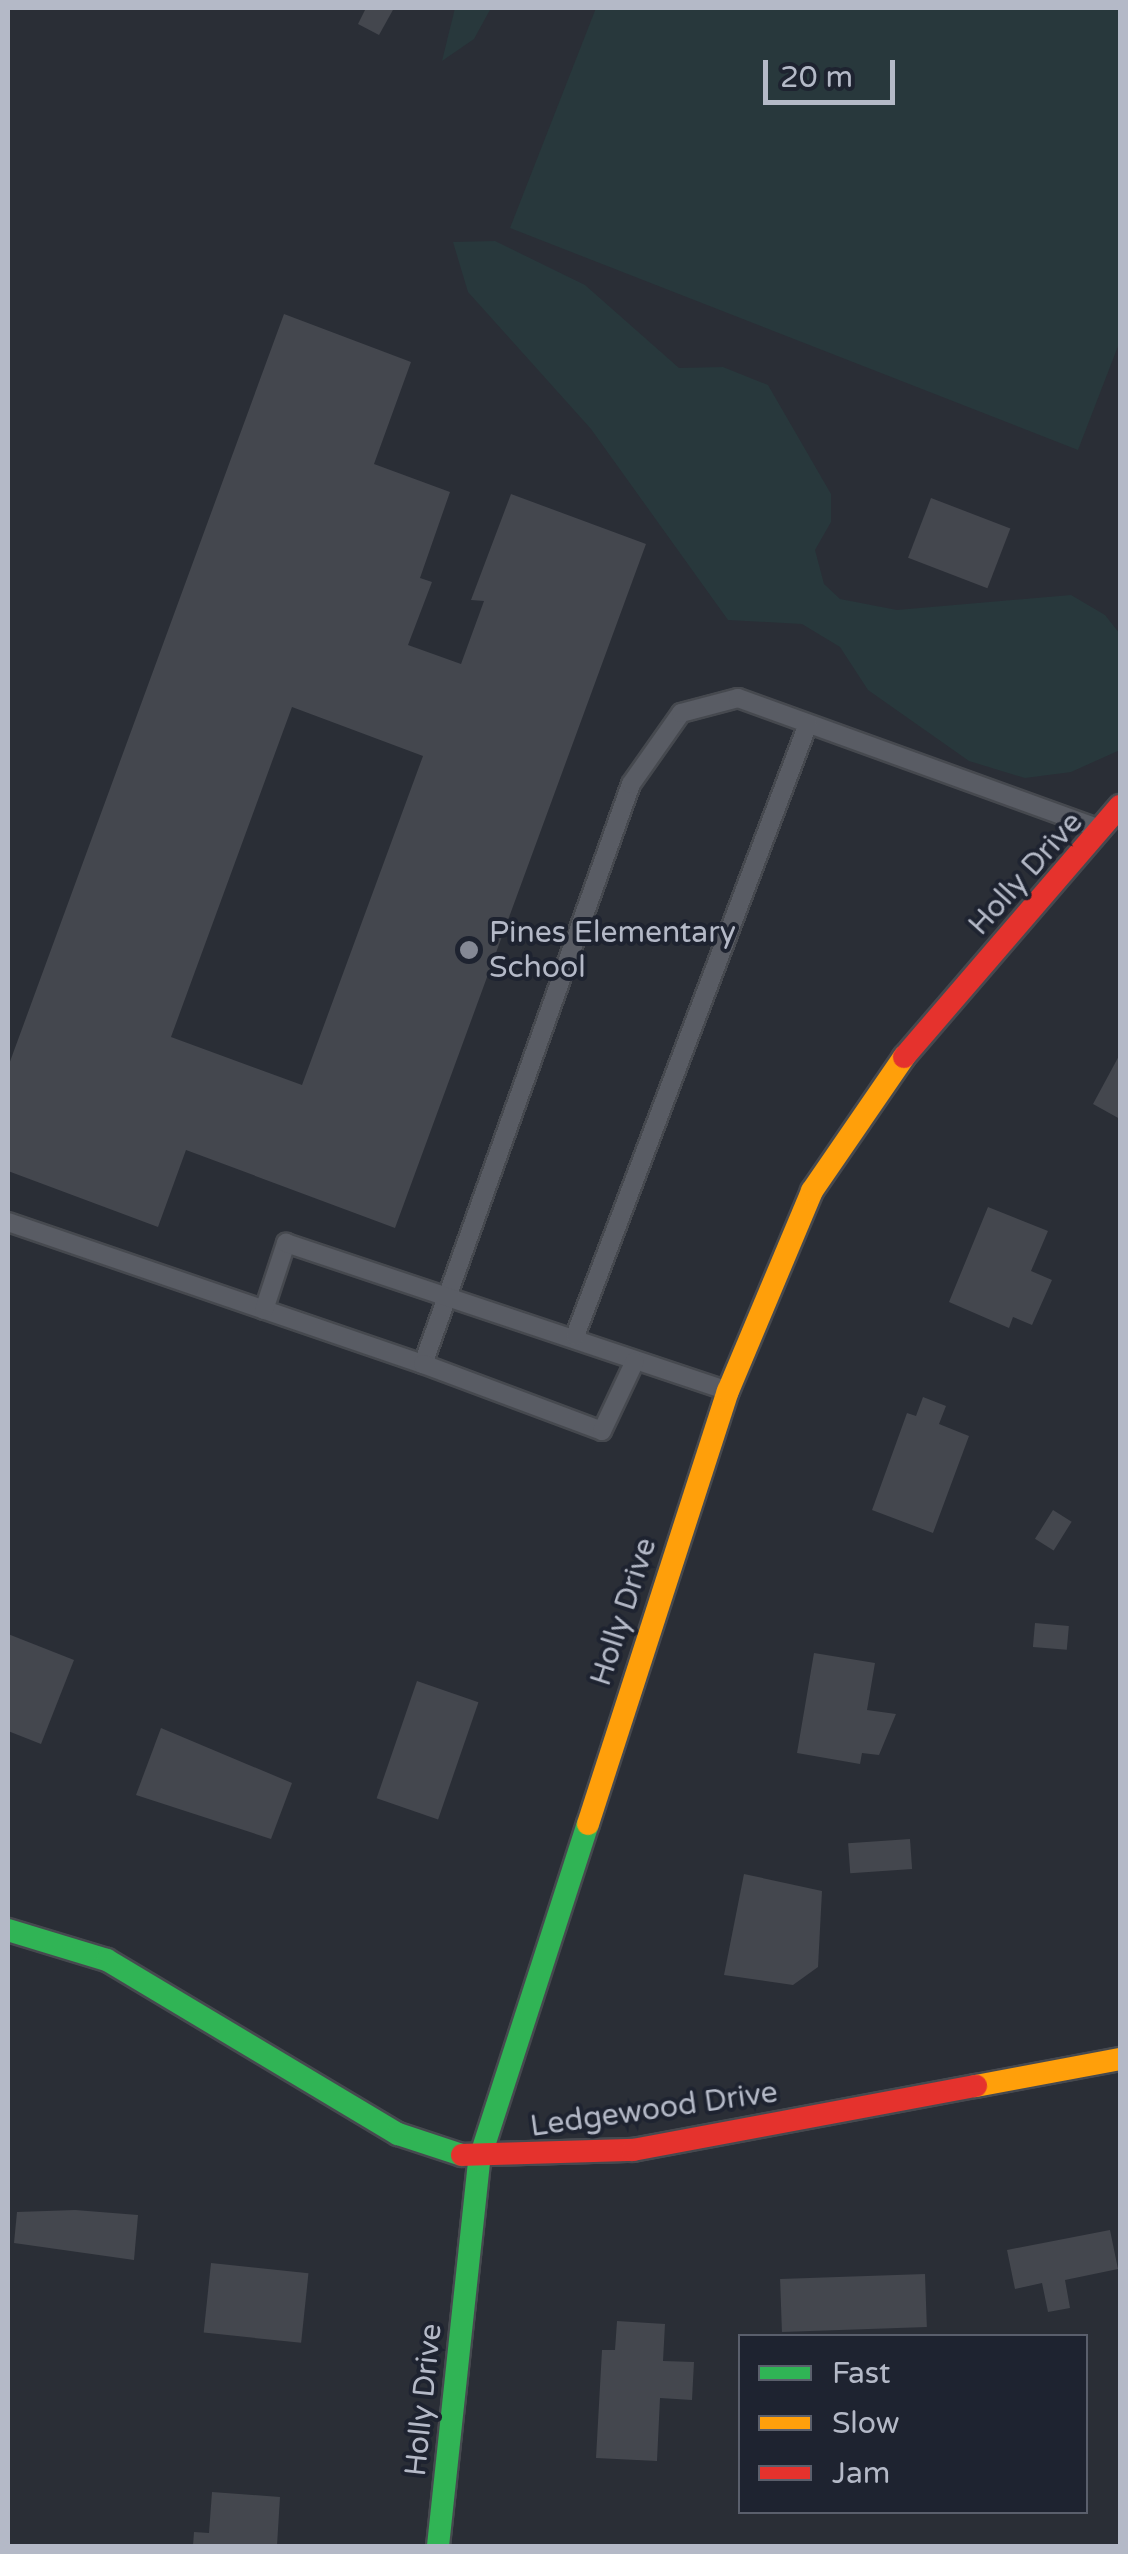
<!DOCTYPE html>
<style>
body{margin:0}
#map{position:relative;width:1128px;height:2554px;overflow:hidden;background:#2a2e36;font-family:"Varela Round",sans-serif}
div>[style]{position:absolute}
.green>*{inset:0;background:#28383c}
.building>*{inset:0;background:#44474e;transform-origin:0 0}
.roads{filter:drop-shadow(2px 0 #46494f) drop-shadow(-2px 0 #46494f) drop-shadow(0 2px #46494f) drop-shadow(0 -2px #46494f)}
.lane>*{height:18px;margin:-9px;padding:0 9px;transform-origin:9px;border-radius:9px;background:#595c64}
.fast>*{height:22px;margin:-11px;padding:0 11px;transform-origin:11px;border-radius:11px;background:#30b455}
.slow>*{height:22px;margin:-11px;padding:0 11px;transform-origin:11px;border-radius:11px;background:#ff9f0a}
.jam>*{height:22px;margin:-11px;padding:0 11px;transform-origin:11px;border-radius:11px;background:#e5322d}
.dots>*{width:28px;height:28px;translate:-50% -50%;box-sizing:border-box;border:5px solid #1e2330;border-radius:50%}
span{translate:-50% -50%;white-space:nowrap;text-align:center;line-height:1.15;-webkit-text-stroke:8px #1e2330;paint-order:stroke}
.street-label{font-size:30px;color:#b4b9c7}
.poi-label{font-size:30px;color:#b4b9c7}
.left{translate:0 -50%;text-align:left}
.frame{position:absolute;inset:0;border:10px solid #b4b9c7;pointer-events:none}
.legend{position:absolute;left:738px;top:2334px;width:350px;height:180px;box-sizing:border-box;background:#1e2330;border:2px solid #5a5f6c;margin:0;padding:12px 18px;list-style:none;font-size:30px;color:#b4b9c7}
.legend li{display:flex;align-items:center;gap:20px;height:50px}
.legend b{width:50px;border:2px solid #5a5f6c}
.scale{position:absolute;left:763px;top:60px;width:132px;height:45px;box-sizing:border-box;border:5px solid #b4b9c7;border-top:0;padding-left:12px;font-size:30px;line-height:35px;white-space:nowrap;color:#b4b9c7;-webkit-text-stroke:8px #1e2330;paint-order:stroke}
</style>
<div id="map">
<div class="green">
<div style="clip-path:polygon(455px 8px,491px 8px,474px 39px,442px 61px)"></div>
<div style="clip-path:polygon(596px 8px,1120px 8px,1120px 341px,1078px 450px,510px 228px)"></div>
<div style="clip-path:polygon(495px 241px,585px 285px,679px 368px,723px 367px,768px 385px,831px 494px,831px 522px,815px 550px,824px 584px,840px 599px,897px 610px,1071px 595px,1105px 615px,1120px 634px,1120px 750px,1071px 772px,1025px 778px,969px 761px,868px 690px,840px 647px,802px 624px,728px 620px,591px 429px,468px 292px,453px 242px)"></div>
</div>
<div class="building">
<div style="clip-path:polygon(366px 8px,394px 8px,379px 35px,358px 24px)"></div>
<div style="clip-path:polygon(evenodd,284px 314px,411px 362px,374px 464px,450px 492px,420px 578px,432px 582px,408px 645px,461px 664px,484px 601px,471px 600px,511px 494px,646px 544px,395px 1228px,186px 1150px,158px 1227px,8px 1171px,8px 1067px,284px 314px,292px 707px,423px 756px,302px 1085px,171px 1037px,292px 707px)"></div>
<div style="left:931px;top:498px;width:85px;height:64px;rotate:21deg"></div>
<div style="clip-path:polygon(1120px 1054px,1120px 1119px,1093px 1104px)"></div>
<div style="clip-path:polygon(988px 1207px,1048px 1231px,1031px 1271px,1052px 1280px,1032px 1325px,1013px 1317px,1009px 1328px,949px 1302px)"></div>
<div style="clip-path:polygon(923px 1397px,946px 1406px,939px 1424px,969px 1436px,933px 1533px,872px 1510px,907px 1413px,916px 1416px)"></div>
<div style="left:1053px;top:1510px;width:22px;height:34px;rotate:32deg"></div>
<div style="left:1035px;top:1623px;width:34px;height:24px;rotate:5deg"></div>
<div style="clip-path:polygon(8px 1634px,74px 1660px,41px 1744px,8px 1731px)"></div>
<div style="clip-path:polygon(814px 1653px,875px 1663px,867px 1710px,896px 1714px,879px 1755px,862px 1753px,860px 1764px,797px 1753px)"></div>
<div style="left:417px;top:1681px;width:65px;height:124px;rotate:19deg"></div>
<div style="clip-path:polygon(161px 1728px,292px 1783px,271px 1839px,136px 1795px)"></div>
<div style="left:910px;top:1839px;width:30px;height:62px;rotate:86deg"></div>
<div style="clip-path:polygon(744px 1874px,822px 1891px,818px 1967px,793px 1985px,724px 1975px)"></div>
<div style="clip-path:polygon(75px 2210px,138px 2215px,134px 2260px,14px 2243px,17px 2212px)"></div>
<div style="clip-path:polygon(1110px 2230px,1118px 2269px,1065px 2280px,1070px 2308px,1048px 2312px,1042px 2283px,1015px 2289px,1007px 2250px)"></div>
<div style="left:211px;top:2263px;width:98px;height:70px;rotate:6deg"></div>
<div style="left:925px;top:2274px;width:53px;height:145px;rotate:88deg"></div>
<div style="clip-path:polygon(617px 2321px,665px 2324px,663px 2361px,694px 2362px,692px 2400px,660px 2398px,657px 2461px,596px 2458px,602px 2350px,615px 2350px)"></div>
<div style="clip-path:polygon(212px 2492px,280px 2497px,277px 2546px,193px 2546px,194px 2532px,209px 2533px)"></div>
</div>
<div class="roads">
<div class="lane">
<div style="left:8px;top:1222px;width:439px;rotate:18.9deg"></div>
<div style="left:423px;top:1364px;width:616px;rotate:-70.27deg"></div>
<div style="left:631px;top:784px;width:87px;rotate:-54.8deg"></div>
<div style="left:681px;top:713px;width:59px;rotate:-14.7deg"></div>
<div style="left:738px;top:698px;width:382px;rotate:19.9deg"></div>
<div style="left:264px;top:1310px;width:71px;rotate:-71.8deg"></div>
<div style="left:286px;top:1243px;width:464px;rotate:18.5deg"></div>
<div style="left:575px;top:1336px;width:655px;rotate:-69.16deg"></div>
<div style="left:423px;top:1364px;width:191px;rotate:20.5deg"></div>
<div style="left:602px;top:1431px;width:77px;rotate:-64.8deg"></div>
</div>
<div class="fast">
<div style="left:8px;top:1930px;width:103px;rotate:16.9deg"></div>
<div style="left:107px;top:1960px;width:339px;rotate:30.9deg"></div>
<div style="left:398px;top:2134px;width:67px;rotate:18.2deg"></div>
<div style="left:438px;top:2546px;width:387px;rotate:-83.9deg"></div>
<div style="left:479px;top:2161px;width:354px;rotate:-72.1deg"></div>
</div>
<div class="slow">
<div style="left:588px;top:1824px;width:455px;rotate:-72.1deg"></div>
<div style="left:728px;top:1391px;width:217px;rotate:-67.2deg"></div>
<div style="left:812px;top:1191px;width:163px;rotate:-55.5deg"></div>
<div style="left:976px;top:2086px;width:147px;rotate:-10.6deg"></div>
</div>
<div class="jam">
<div style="left:904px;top:1057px;width:331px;rotate:-49.3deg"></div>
<div style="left:462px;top:2155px;width:171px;rotate:-1.7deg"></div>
<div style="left:633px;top:2150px;width:349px;rotate:-10.6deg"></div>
</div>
</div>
<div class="dots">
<div style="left:469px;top:950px;background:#848894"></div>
</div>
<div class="street-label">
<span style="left:1026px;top:874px;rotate:-48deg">Holly Drive</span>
<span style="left:624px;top:1612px;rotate:-72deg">Holly Drive</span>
<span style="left:654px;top:2110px;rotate:-8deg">Ledgewood Drive</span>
<span style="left:424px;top:2400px;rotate:-84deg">Holly Drive</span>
</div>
<div class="poi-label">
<span class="left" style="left:489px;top:950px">Pines Elementary<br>School</span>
</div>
<div class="frame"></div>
<ul class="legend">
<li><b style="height:12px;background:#30b455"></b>Fast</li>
<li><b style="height:12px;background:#ff9f0a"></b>Slow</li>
<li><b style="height:12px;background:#e5322d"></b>Jam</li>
</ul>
<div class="scale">20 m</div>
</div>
